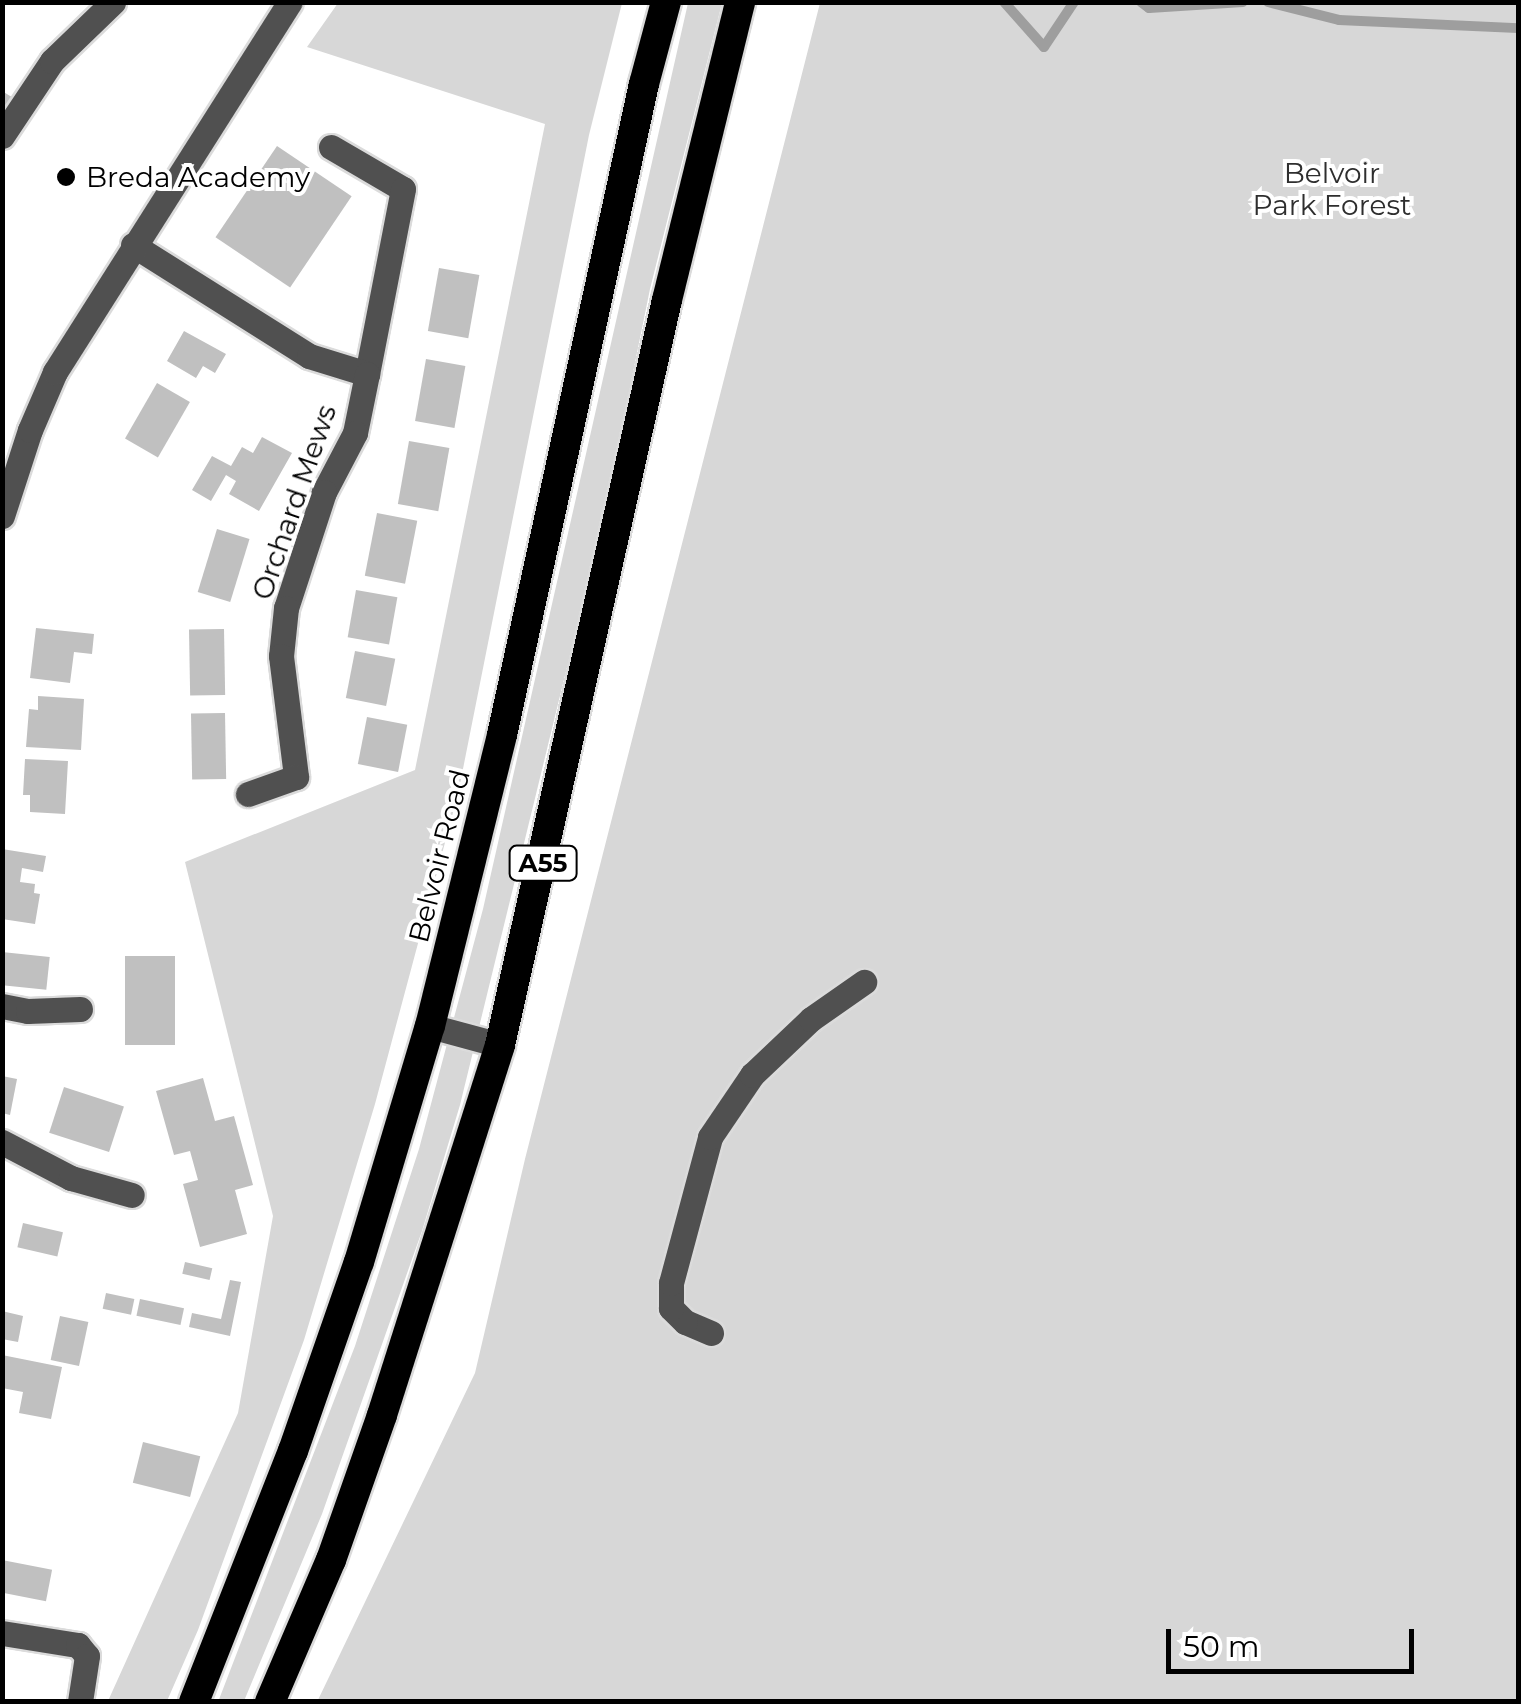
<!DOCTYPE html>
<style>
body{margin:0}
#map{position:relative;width:1521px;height:1704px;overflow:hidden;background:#fff;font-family:Montserrat,sans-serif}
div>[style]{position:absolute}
.green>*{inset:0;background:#d7d7d7}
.stream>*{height:10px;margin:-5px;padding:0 5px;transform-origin:5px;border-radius:5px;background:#9e9e9e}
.building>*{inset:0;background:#c0c0c0;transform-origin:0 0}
.roads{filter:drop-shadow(2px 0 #dbdbdb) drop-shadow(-2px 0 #dbdbdb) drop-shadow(0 2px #dbdbdb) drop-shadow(0 -2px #dbdbdb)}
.minor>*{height:25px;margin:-12.5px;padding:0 12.5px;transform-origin:12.5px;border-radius:12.5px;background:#505050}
.highway>*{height:30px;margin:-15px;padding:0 15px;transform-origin:15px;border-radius:15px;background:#000}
.dots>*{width:28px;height:28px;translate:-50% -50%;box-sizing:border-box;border:5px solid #fff;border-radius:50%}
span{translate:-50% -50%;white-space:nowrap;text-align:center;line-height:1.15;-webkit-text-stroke:8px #fff;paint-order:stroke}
.shield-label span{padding:2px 8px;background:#fff;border:2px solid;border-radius:8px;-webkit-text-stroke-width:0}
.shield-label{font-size:25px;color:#000;font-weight:700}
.park-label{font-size:28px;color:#2e2e2e}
.poi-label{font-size:28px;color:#000}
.left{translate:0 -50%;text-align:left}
.street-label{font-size:28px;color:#000}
.frame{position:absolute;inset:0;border:5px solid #000;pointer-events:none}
.scale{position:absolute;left:1166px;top:1629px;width:248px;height:45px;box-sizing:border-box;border:5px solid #000;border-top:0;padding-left:12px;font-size:30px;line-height:35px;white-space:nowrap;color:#000;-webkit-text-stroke:8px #fff;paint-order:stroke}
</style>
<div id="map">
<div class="green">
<div style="clip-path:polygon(338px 3px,622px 3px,589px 135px,458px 794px,375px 1104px,304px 1340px,198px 1630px,167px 1701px,108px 1701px,238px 1413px,273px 1216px,185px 862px,415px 770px,545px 124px,307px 47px)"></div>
<div style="clip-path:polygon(688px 3px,722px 3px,650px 289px,603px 520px,460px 1105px,422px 1231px,322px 1514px,244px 1701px,218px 1702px,355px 1346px,419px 1149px,483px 909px)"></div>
<div style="clip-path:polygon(820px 3px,1518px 3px,1518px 1701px,317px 1702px,475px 1373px,525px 1159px)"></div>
</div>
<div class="stream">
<div style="left:1004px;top:2px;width:60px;rotate:48.4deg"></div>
<div style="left:1044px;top:47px;width:54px;rotate:-56.3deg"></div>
<div style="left:1141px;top:2px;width:10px;rotate:37deg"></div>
<div style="left:1149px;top:8px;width:94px;rotate:-3.7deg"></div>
<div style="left:1268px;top:2px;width:73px;rotate:14.2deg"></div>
<div style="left:1339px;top:20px;width:179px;rotate:2.6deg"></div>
</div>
<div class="building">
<div style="clip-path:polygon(2px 91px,15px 99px,2px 119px)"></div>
<div style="left:277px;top:146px;width:90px;height:110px;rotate:34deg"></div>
<div style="left:439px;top:268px;width:41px;height:64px;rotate:10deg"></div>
<div style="clip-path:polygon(184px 331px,226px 354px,215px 373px,203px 366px,196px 378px,167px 361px)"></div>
<div style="left:426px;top:359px;width:40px;height:63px;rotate:10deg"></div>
<div style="left:157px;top:383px;width:38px;height:64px;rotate:30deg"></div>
<div style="clip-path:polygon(262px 437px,292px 453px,259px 511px,229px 494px,236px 481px,226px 475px,211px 501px,192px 490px,212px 456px,231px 466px,242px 447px,253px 453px)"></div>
<div style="left:409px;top:441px;width:41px;height:64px;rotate:10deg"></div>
<div style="left:377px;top:513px;width:41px;height:64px;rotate:11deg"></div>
<div style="left:217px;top:529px;width:34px;height:66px;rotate:17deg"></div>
<div style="left:356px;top:590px;width:42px;height:48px;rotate:10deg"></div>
<div style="clip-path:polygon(36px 628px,94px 634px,92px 654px,74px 652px,70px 683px,30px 678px)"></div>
<div style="left:224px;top:629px;width:66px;height:35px;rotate:89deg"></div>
<div style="left:355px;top:651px;width:41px;height:48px;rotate:11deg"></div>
<div style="clip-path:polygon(38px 696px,84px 699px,81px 750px,26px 747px,29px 709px,38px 710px)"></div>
<div style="left:225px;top:713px;width:66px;height:34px;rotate:89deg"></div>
<div style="left:367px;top:717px;width:41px;height:48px;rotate:11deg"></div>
<div style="clip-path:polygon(25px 759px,68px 761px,65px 814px,30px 812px,30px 795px,23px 795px)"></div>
<div style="clip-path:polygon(2px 849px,46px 856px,43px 872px,22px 868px,20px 882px,35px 884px,34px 893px,40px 894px,35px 924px,2px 919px)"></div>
<div style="left:2px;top:952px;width:48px;height:33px;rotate:6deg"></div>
<div style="left:125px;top:956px;width:50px;height:89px"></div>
<div style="clip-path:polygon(2px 1076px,17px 1079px,10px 1115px,2px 1113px)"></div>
<div style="clip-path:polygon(203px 1078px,215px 1121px,234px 1116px,253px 1185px,235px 1190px,247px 1234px,200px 1247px,183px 1184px,198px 1180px,190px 1151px,174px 1155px,156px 1091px)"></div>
<div style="left:64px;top:1087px;width:63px;height:48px;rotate:18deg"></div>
<div style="left:23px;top:1223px;width:41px;height:25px;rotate:13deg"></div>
<div style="left:185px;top:1262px;width:28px;height:12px;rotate:13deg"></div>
<div style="clip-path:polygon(230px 1280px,241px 1282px,230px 1336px,189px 1327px,192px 1313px,221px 1319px)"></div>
<div style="left:106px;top:1293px;width:29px;height:16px;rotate:12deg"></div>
<div style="left:140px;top:1299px;width:45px;height:17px;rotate:12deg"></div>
<div style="clip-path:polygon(2px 1311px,23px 1316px,18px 1342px,2px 1339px)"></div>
<div style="left:60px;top:1316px;width:29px;height:45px;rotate:12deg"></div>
<div style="clip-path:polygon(2px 1355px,62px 1367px,51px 1419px,19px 1413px,23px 1392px,2px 1388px)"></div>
<div style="left:143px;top:1442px;width:59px;height:42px;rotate:14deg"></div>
<div style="left:2px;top:1560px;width:51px;height:32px;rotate:11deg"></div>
</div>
<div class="roads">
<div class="minor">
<div style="left:2px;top:136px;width:90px;rotate:-56.3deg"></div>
<div style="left:52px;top:61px;width:85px;rotate:-44deg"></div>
<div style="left:331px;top:147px;width:83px;rotate:30.3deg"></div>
<div style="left:403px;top:189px;width:188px;rotate:101deg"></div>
<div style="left:133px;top:245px;width:208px;rotate:32.2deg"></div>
<div style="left:309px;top:356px;width:61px;rotate:17.2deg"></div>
<div style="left:367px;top:374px;width:60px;rotate:101.5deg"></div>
<div style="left:355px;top:433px;width:67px;rotate:117.7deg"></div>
<div style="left:324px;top:492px;width:122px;rotate:108.1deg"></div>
<div style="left:286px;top:608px;width:48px;rotate:95.9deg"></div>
<div style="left:281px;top:656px;width:122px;rotate:82.9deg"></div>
<div style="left:296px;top:777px;width:51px;rotate:160.5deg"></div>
<div style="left:2px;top:516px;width:90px;rotate:-72deg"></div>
<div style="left:30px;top:430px;width:63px;rotate:-66.7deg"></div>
<div style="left:55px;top:372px;width:438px;rotate:-57.6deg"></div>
<div style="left:2px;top:1006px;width:26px;rotate:11deg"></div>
<div style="left:28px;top:1011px;width:52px;rotate:-2.2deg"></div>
<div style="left:430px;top:1026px;width:73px;rotate:15.2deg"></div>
<div style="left:2px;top:1142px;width:78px;rotate:27.6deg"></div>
<div style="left:71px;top:1178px;width:63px;rotate:15.6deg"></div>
<div style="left:711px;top:1333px;width:28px;rotate:-157deg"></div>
<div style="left:685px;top:1322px;width:20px;rotate:-135deg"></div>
<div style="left:671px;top:1308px;width:25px;rotate:-90deg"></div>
<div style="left:671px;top:1283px;width:151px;rotate:-75deg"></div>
<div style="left:710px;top:1137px;width:75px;rotate:-55.9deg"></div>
<div style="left:752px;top:1075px;width:81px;rotate:-43.5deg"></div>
<div style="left:811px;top:1019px;width:65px;rotate:-34.9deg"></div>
<div style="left:2px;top:1633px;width:77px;rotate:9deg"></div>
<div style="left:78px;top:1645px;width:14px;rotate:51deg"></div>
<div style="left:87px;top:1656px;width:47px;rotate:98.7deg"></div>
</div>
<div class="highway">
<div style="left:194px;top:1702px;width:270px;rotate:-68.5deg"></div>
<div style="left:293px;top:1451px;width:200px;rotate:-70.8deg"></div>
<div style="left:359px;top:1262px;width:246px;rotate:-73.3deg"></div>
<div style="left:430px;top:1026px;width:300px;rotate:-76.1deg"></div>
<div style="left:502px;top:735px;width:666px;rotate:-77.7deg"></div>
<div style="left:644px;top:84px;width:85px;rotate:-75deg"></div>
<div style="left:270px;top:1702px;width:155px;rotate:-66.8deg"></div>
<div style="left:331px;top:1560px;width:154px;rotate:-70.6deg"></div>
<div style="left:382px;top:1415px;width:388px;rotate:-72.3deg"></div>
<div style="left:500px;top:1045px;width:763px;rotate:-77.37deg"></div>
<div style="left:667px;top:300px;width:307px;rotate:-76.2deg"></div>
</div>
</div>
<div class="dots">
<div style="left:66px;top:177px;background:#000"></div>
</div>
<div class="shield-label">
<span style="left:543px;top:863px">A55</span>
</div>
<div class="park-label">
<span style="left:1332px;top:189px">Belvoir<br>Park Forest</span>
</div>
<div class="poi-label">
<span class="left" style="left:86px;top:177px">Breda Academy</span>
</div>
<div class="street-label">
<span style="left:294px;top:502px;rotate:-71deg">Orchard Mews</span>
<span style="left:439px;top:856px;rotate:-76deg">Belvoir Road</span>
</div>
<div class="frame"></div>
<div class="scale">50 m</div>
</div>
